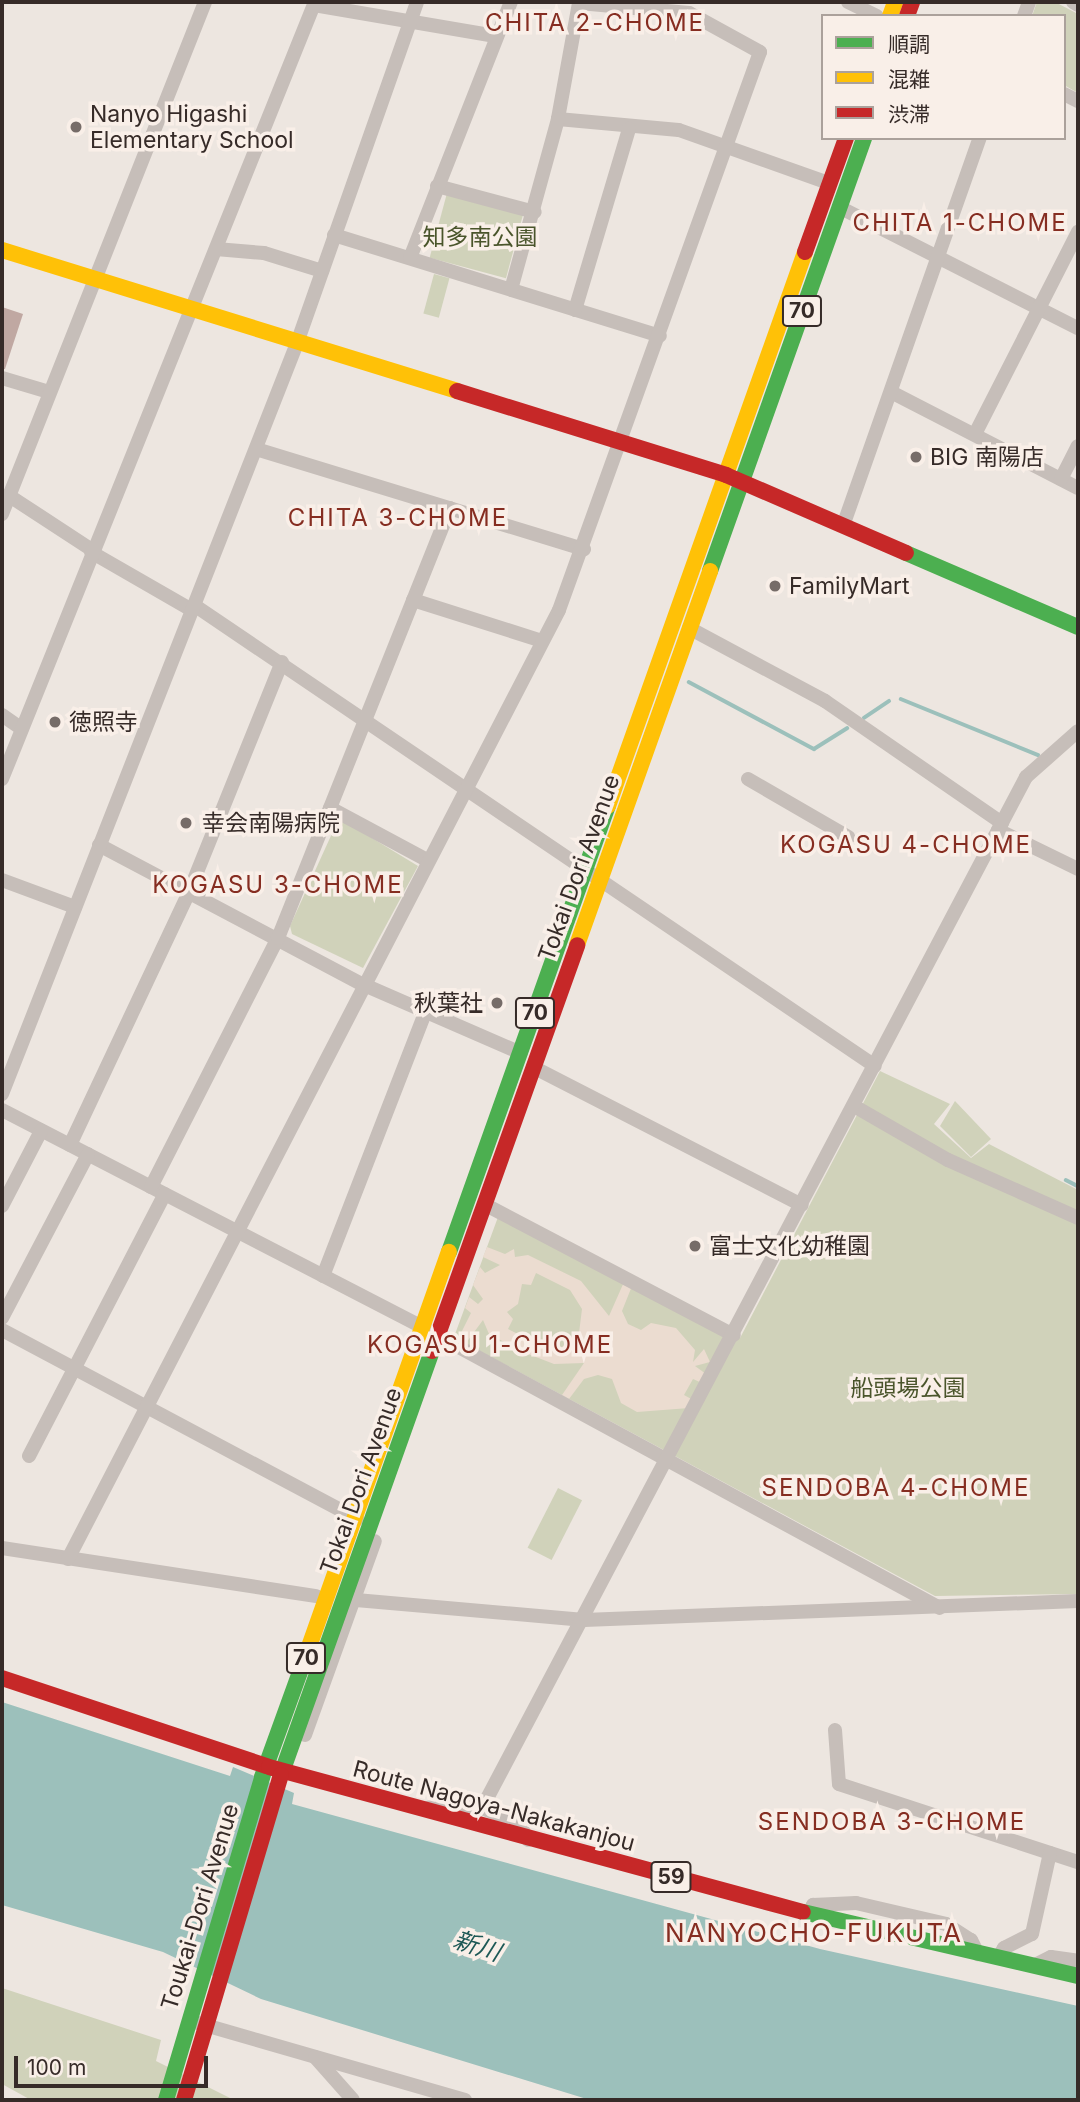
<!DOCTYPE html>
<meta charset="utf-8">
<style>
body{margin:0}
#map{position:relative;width:1080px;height:2102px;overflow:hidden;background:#ede6e0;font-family:Inter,"Noto Sans JP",sans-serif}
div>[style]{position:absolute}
.green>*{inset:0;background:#d0d2ba;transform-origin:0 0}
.plaza>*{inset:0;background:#ebdcd0}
.water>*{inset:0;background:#9cc0bb}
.stream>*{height:3.5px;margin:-1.75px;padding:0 1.75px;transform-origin:1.75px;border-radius:1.75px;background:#9cc0bb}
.building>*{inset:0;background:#c0a8a2}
.street>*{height:14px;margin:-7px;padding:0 7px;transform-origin:7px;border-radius:7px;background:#c6beb9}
.fast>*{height:16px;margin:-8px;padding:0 8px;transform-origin:8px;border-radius:8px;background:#4caf50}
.slow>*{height:16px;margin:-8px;padding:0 8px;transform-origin:8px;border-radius:8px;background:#ffc107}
.jam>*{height:16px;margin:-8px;padding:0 8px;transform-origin:8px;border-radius:8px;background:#c62828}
.dots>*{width:19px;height:19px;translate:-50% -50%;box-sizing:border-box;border:4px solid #f9efe8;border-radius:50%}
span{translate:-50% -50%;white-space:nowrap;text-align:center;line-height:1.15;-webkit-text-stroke:7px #f9efe8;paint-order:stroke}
.shield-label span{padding:2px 5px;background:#f9efe8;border:2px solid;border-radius:5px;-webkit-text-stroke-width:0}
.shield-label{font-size:21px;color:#362b28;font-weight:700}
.poi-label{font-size:23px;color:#362b28}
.left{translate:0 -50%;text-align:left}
.right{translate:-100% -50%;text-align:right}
.park-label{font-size:23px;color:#4a552b}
.street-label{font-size:23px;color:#362b28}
.neighbourhood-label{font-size:24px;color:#862d21;letter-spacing:2px}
.water-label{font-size:24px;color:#1d5855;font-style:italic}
.quarter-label{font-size:26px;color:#862d21;letter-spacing:2px}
.frame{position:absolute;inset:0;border:4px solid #362b28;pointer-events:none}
.legend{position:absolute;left:821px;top:14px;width:245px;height:126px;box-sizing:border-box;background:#f9efe8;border:2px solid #aba19b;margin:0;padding:9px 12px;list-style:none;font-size:21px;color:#362b28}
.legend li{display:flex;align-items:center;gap:14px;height:35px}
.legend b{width:35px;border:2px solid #aba19b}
.scale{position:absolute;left:14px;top:2056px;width:194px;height:32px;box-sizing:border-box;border:4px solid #362b28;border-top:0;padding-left:9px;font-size:21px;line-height:24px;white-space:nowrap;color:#362b28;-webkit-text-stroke:5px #f9efe8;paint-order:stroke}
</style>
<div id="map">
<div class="green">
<div style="clip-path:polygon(1037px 2px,1055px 2px,1078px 14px,1078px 93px,1064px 85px,1064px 16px,1032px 16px)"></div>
<div style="left:447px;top:193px;width:79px;height:67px;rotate:15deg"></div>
<div style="left:434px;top:274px;width:16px;height:41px;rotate:15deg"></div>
<div style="clip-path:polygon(339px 818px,418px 866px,363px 968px,292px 934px,290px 926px)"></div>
<div style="clip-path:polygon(880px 1071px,950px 1104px,934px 1124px,971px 1158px,989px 1144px,1078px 1190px,1078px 1594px,935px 1596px,454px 1337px,498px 1217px,740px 1338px)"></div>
<div style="clip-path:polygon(955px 1101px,991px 1139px,971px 1157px,940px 1126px)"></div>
<div style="left:558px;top:1488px;width:27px;height:67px;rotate:27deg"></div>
<div style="clip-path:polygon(2px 1988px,161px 2040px,156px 2061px,234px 2100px,31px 2100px,2px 2084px)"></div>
</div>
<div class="plaza">
<div style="clip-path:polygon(evenodd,487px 1247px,505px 1254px,514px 1249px,515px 1257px,528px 1255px,581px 1281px,609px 1316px,624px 1282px,632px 1286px,622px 1311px,628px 1324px,641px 1330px,651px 1323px,676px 1328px,695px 1350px,693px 1362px,704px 1349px,710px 1362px,695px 1366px,706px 1374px,702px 1383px,693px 1379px,684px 1395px,693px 1400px,689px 1408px,637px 1412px,621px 1403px,612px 1379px,598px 1375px,584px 1379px,569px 1399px,562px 1395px,584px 1363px,554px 1364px,523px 1352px,489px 1334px,483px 1320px,466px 1343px,458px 1339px,471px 1313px,465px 1308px,469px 1297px,478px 1304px,483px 1299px,473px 1285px,480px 1267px,485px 1273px,500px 1265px,483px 1257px,487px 1247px,536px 1273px,570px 1290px,582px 1309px,579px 1333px,562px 1347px,545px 1348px,508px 1329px,513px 1319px,507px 1312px,518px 1304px,522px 1284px,531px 1285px,536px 1273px)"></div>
</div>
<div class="water">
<div style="clip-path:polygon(2px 1702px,230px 1776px,233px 1767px,294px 1793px,292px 1804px,820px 1949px,1078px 2006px,1078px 2100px,590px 2100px,261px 1999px,163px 1952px,2px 1905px)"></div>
</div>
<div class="stream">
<div style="left:689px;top:682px;width:142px;rotate:28.2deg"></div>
<div style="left:814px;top:749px;width:39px;rotate:-32deg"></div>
<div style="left:901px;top:699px;width:148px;rotate:22.2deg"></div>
<div style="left:864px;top:718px;width:30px;rotate:-34deg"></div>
<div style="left:1066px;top:1180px;width:13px;rotate:27deg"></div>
</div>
<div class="building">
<div style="clip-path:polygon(2px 307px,23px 314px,5px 369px,2px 369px)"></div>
</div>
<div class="street">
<div style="left:848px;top:2px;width:32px;rotate:26deg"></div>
<div style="left:1073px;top:2px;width:6px;rotate:31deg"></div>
<div style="left:314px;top:5px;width:184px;rotate:9.7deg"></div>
<div style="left:1024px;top:16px;width:15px;rotate:-70deg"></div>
<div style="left:1064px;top:94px;width:16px;rotate:27deg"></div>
<div style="left:558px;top:119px;width:121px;rotate:5.2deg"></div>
<div style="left:679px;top:130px;width:159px;rotate:19.5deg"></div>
<div style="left:437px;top:186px;width:101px;rotate:14.9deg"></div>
<div style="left:839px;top:207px;width:268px;rotate:26.9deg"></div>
<div style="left:334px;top:235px;width:341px;rotate:17.2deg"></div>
<div style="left:216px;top:249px;width:48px;rotate:4.8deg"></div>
<div style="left:264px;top:253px;width:61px;rotate:17.2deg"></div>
<div style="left:410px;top:258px;width:275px;rotate:-68.5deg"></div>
<div style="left:575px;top:310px;width:189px;rotate:-73.4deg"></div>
<div style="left:2px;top:378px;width:49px;rotate:16.6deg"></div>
<div style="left:891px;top:392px;width:210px;rotate:27.2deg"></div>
<div style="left:975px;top:434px;width:227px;rotate:-63deg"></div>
<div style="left:256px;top:449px;width:343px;rotate:17deg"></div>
<div style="left:1061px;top:479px;width:37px;rotate:-63deg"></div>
<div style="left:8px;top:495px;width:100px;rotate:33.2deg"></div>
<div style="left:2px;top:514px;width:551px;rotate:-68.37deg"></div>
<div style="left:843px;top:526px;width:411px;rotate:-70.6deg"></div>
<div style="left:91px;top:552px;width:116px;rotate:29.9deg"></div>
<div style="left:413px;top:600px;width:135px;rotate:17.6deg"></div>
<div style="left:194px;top:605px;width:822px;rotate:34.1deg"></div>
<div style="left:689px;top:628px;width:154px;rotate:28.2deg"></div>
<div style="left:825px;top:701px;width:215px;rotate:34.6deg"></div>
<div style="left:2px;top:715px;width:24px;rotate:35deg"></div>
<div style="left:2px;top:779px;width:838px;rotate:-68.06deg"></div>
<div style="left:748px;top:779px;width:116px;rotate:30.1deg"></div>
<div style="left:330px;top:808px;width:110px;rotate:28.2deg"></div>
<div style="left:998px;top:830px;width:89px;rotate:26deg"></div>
<div style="left:99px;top:845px;width:297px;rotate:27.9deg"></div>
<div style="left:362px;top:984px;width:173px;rotate:23.5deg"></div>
<div style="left:2px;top:880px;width:78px;rotate:20.3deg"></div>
<div style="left:533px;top:1067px;width:302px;rotate:27.2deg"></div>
<div style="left:2px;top:1094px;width:807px;rotate:-68.55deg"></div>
<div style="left:297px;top:343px;width:361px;rotate:-70.6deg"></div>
<div style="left:854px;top:1106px;width:108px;rotate:29.9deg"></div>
<div style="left:948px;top:1160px;width:142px;rotate:24deg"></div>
<div style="left:2px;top:1110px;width:473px;rotate:27.3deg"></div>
<div style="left:422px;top:1327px;width:589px;rotate:28.48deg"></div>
<div style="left:70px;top:1145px;width:280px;rotate:-64.8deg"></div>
<div style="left:189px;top:892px;width:248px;rotate:-68deg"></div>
<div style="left:151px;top:1187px;width:280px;rotate:-63deg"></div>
<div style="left:278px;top:938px;width:463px;rotate:-68.2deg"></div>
<div style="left:484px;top:1204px;width:282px;rotate:27.7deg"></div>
<div style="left:2px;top:1206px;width:85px;rotate:-62.5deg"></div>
<div style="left:323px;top:1276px;width:284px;rotate:-68.8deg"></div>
<div style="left:2px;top:1318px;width:185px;rotate:-62.3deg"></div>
<div style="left:2px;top:1330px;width:402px;rotate:28deg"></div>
<div style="left:357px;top:1519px;width:6px;rotate:135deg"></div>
<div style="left:29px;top:1456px;width:295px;rotate:-62.6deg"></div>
<div style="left:2px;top:1548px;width:318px;rotate:8.7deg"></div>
<div style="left:68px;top:1559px;width:1068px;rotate:-62.64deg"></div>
<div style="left:559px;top:610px;width:593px;rotate:-70.19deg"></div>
<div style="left:760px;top:52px;width:81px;rotate:-151.2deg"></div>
<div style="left:689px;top:13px;width:110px;rotate:-174.8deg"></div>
<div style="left:579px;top:3px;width:118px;rotate:100.3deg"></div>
<div style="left:558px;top:119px;width:177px;rotate:105.4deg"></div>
<div style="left:356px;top:1600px;width:229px;rotate:5deg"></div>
<div style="left:584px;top:1620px;width:494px;rotate:-2.2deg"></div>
<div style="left:835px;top:1730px;width:54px;rotate:85.8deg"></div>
<div style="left:839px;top:1784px;width:251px;rotate:18.1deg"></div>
<div style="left:305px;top:1735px;width:206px;rotate:-70.2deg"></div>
<div style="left:482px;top:1808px;width:40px;rotate:22deg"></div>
<div style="left:519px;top:1823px;width:19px;rotate:62deg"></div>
<div style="left:425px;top:1809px;width:19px;rotate:-18deg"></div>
<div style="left:443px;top:1803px;width:39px;rotate:7deg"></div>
<div style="left:482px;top:1808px;width:1166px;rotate:-62.18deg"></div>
<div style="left:1026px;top:777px;width:69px;rotate:-41.5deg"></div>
<div style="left:809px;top:1914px;width:10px;rotate:-66deg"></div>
<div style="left:813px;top:1905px;width:43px;rotate:-2.7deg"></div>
<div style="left:856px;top:1903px;width:92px;rotate:13.1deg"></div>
<div style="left:946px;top:1924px;width:30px;rotate:33deg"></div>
<div style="left:971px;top:1940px;width:16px;rotate:63deg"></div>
<div style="left:998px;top:1958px;width:12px;rotate:-59deg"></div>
<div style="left:1004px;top:1948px;width:31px;rotate:-27deg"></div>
<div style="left:1032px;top:1934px;width:83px;rotate:-77.5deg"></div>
<div style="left:1033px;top:1966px;width:20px;rotate:-27deg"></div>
<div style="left:1051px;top:1957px;width:27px;rotate:8deg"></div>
<div style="left:198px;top:2023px;width:278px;rotate:16.1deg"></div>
<div style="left:315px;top:2057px;width:57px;rotate:48.5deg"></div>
</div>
<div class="fast">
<div style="left:906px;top:553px;width:187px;rotate:23.3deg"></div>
<div style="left:710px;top:571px;width:460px;rotate:-70.4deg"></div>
<div style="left:449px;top:1252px;width:473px;rotate:-70.4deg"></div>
<div style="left:281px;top:1775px;width:450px;rotate:-70.4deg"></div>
<div style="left:803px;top:1912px;width:282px;rotate:13.1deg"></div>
<div style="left:166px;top:2100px;width:337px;rotate:-73.4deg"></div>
<div style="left:262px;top:1777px;width:127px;rotate:-70.1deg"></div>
</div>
<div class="slow">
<div style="left:890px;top:16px;width:15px;rotate:-70deg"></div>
<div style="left:2px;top:250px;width:476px;rotate:17.2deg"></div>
<div style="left:608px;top:806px;width:588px;rotate:-70.42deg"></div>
<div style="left:577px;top:945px;width:397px;rotate:-70.4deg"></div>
<div style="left:305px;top:1658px;width:431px;rotate:-70.5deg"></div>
</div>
<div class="jam">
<div style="left:907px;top:16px;width:15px;rotate:-70deg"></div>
<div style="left:805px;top:252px;width:121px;rotate:-70.2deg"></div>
<div style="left:457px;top:391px;width:282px;rotate:17.3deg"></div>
<div style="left:726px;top:475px;width:196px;rotate:23.4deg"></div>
<div style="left:432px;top:1351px;width:431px;rotate:-70.3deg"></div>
<div style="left:2px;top:1678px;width:279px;rotate:18.4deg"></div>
<div style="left:269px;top:1767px;width:553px;rotate:15.19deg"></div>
<div style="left:184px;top:2100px;width:339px;rotate:-73.4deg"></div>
</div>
<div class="dots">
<div style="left:76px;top:127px;background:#766c68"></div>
<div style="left:916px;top:457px;background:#766c68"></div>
<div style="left:775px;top:586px;background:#766c68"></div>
<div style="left:55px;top:722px;background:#766c68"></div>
<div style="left:186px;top:823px;background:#766c68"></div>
<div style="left:497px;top:1003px;background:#766c68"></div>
<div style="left:695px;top:1246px;background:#766c68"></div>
</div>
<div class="shield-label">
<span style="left:802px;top:311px">70</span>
<span style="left:535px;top:1013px">70</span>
<span style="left:306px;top:1658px">70</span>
<span style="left:671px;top:1877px">59</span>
</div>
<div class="poi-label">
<span class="left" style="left:90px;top:127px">Nanyo Higashi<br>Elementary School</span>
<span class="left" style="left:930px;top:457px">BIG 南陽店</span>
<span class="left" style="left:789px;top:586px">FamilyMart</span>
<span class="left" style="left:69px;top:722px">徳照寺</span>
<span class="left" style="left:202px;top:823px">幸会南陽病院</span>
<span class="right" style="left:483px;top:1003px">秋葉社</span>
<span class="left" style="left:709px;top:1246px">富士文化幼稚園</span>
</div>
<div class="park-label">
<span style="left:480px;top:237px">知多南公園</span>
<span style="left:908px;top:1388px">船頭場公園</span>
</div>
<div class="street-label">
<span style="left:579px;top:868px;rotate:-70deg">Tokai Dori Avenue</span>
<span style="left:361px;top:1481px;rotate:-70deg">Tokai Dori Avenue</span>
<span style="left:494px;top:1806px;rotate:15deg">Route Nagoya-Nakakanjou</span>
<span style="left:200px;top:1907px;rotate:-73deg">Toukai-Dori Avenue</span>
</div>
<div class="neighbourhood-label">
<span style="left:595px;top:23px">CHITA 2-CHOME</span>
<span style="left:960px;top:223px">CHITA 1-CHOME</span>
<span style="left:398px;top:518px">CHITA 3-CHOME</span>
<span style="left:906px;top:845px">KOGASU 4-CHOME</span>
<span style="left:278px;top:885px">KOGASU 3-CHOME</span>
<span style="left:490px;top:1345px">KOGASU 1-CHOME</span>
<span style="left:896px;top:1488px">SENDOBA 4-CHOME</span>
<span style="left:892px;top:1822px">SENDOBA 3-CHOME</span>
</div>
<div class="water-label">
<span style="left:477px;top:1946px;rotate:18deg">新川</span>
</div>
<div class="quarter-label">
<span style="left:814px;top:1933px">NANYOCHO-FUKUTA</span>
</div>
<div class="frame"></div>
<ul class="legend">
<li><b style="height:9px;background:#4caf50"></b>順調</li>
<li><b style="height:9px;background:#ffc107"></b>混雑</li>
<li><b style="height:9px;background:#c62828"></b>渋滞</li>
</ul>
<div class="scale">100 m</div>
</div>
